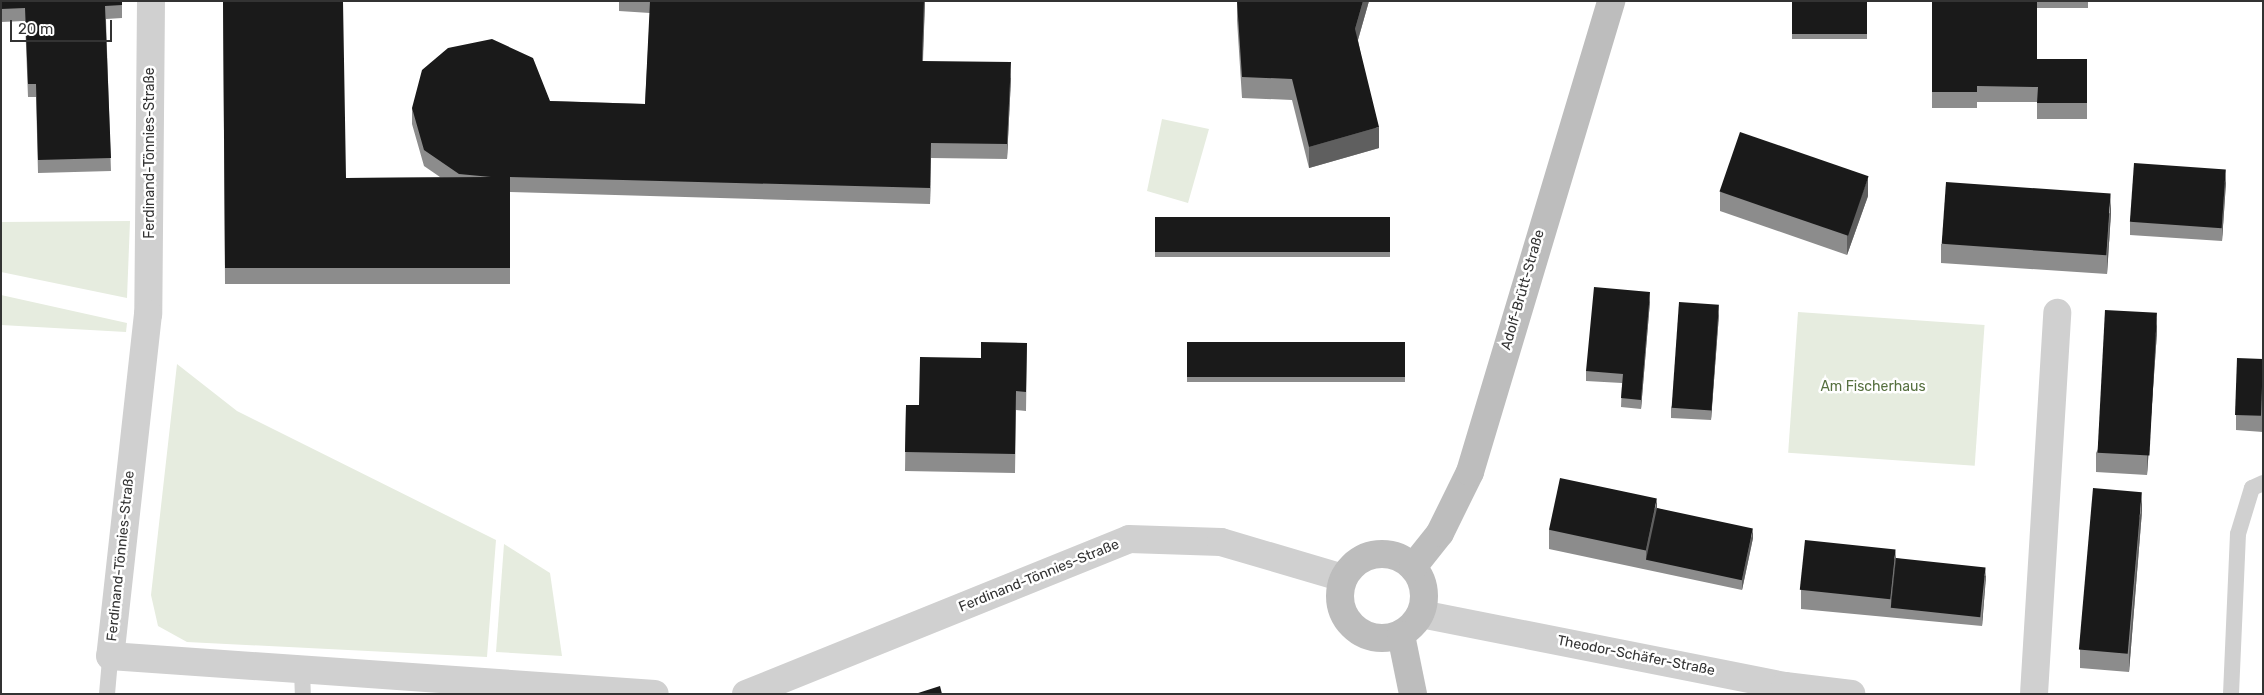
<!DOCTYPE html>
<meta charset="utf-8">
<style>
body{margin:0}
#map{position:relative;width:2264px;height:695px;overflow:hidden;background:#fff;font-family:Rubik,sans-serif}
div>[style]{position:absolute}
.green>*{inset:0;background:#e6ecdf;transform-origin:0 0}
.lane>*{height:16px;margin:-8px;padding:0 8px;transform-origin:8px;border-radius:8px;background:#d0d0d0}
.street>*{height:28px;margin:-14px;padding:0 14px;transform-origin:14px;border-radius:14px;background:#d0d0d0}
.secondary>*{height:28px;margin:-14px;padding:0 14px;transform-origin:14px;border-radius:14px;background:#bdbdbd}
.secondary>.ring{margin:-14px;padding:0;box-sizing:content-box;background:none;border:28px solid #bdbdbd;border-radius:50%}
.wall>*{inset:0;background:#8c8c8c;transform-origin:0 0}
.shaded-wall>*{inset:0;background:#5f5f5f}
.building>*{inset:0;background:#1a1a1a;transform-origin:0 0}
span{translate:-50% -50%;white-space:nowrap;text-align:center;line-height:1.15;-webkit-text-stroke:5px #fff;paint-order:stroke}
.street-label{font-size:14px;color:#333}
.park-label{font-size:14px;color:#56703f}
.frame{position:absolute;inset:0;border:2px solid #333;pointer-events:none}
.scale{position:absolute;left:10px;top:20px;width:102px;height:22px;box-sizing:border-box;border:2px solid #333;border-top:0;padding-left:6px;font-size:15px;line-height:18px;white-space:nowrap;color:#333;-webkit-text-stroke:4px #fff;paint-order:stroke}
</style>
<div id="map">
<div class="green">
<div style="clip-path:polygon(1162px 119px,1209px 129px,1188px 203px,1147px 191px)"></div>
<div style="clip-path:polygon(130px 221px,127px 298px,1px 272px,1px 222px)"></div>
<div style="clip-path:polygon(1px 295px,127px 323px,126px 332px,1px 325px)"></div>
<div style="left:1798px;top:312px;width:187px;height:141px;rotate:4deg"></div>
<div style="clip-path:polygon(177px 364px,237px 411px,496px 540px,487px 657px,187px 642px,158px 626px,151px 595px)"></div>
<div style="clip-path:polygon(504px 544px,550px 573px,562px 656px,496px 652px)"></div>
</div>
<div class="lane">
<div style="left:302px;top:670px;width:24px;rotate:88deg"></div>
<div style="left:107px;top:694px;width:38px;rotate:-85deg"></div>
<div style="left:2231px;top:694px;width:160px;rotate:-87.5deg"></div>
<div style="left:2238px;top:534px;width:48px;rotate:-73.1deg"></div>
<div style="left:2252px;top:488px;width:12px;rotate:-24deg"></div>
</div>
<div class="street">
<div style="left:151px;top:1px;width:313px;rotate:90.5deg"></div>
<div style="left:148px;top:314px;width:344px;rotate:96.3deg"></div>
<div style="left:110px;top:656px;width:546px;rotate:3.99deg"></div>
<div style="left:1421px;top:614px;width:371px;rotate:11.2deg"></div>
<div style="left:1785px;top:686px;width:67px;rotate:6.8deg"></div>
<div style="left:746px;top:694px;width:413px;rotate:-22deg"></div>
<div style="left:1129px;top:539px;width:92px;rotate:1.9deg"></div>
<div style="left:1221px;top:542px;width:127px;rotate:16.4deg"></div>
<div style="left:2034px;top:694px;width:382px;rotate:-86.5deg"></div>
</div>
<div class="secondary">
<div class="ring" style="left:1340px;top:554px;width:56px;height:56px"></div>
<div style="left:1413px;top:567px;width:43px;rotate:-51.5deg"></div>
<div style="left:1440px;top:533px;width:68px;rotate:-63.8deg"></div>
<div style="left:1470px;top:472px;width:492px;rotate:-73.3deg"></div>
<div style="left:1401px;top:635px;width:60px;rotate:78.5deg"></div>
</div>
<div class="wall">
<div style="clip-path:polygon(1px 1px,122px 1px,122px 18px,106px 19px,111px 171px,38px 173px,36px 97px,28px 97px,25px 21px,1px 22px)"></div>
<div style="clip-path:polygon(223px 1px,346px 178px,440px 177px,424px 166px,412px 124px,412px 108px,550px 101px,645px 104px,650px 13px,619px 11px,619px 1px,925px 1px,923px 62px,1011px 78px,1007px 159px,931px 158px,930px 204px,510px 192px,510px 284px,225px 284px)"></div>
<div style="clip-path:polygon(1237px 1px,1369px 1px,1358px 40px,1379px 148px,1309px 168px,1292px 100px,1242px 98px,1237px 20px)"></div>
<div style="left:1792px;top:1px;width:75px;height:38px"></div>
<div style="clip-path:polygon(1932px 1px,2088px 1px,2088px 8px,2037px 8px,2037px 59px,2087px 59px,2087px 119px,2037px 119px,2037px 102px,1977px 102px,1977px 108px,1932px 108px)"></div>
<div style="clip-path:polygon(2226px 182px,2222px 241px,2130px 235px,2130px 222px)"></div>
<div style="clip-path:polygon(1720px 192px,1868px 196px,1847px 255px,1720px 211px)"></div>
<div style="clip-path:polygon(2111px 213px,2107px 274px,1941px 263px,1941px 244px)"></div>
<div style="left:1390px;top:217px;width:40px;height:235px;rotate:90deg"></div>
<div style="clip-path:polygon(1650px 301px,1641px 409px,1621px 407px,1622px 383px,1586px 381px,1586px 371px)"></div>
<div style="clip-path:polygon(1719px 314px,1711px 420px,1671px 418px,1671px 408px)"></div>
<div style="clip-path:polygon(2157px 332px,2147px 475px,2096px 472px,2096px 453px)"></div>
<div style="left:1405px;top:342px;width:40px;height:218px;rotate:90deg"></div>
<div style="clip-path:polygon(1027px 343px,1026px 411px,1016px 410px,1015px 473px,905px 471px,906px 405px,919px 405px,981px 358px)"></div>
<div style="clip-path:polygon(2263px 359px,2263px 432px,2236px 430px,2236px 415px)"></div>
<div style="clip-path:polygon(1657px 508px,1753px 538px,1742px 590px,1549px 549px,1549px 530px)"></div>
<div style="clip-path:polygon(2142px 511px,2129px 672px,2080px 668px,2080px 649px)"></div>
<div style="clip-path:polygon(1896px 558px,1986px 576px,1982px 626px,1801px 609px,1801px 590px)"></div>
</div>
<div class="shaded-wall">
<div style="clip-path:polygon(924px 1px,925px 1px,922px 77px,922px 61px)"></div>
<div style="clip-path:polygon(1363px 1px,1369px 1px,1355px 50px,1355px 29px)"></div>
<div style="clip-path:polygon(1011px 62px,1011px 78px,1007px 159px,1007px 144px)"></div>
<div style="clip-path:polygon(1379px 127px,1379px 148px,1309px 168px,1309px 147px)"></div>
<div style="clip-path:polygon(931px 143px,931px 158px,930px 204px,930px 188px)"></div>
<div style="clip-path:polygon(2226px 169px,2226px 182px,2222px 241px,2222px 228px)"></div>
<div style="clip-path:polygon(1868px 177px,1868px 196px,1847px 255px,1847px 236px)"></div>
<div style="clip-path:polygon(2111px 194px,2111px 213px,2107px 274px,2107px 255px)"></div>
<div style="clip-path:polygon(1650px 292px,1650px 301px,1641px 409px,1641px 400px)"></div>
<div style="clip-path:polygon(1719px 305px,1719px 314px,1711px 420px,1711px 411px)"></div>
<div style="clip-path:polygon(2157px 313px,2157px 332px,2147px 475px,2147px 456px)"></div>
<div style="clip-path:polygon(2142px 492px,2142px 511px,2129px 672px,2129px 653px)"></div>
<div style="clip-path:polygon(1657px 499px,1657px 518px,1646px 560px,1646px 550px)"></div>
<div style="clip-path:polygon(1753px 529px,1753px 538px,1742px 590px,1742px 580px)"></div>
<div style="clip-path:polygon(1896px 549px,1896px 568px,1891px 608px,1891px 598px)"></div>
<div style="clip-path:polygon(1986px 567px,1986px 576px,1982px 626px,1982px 617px)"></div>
</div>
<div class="building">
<div style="clip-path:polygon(1px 1px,122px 1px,122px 5px,105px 6px,111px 158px,38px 160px,36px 84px,28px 84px,25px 8px,1px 9px)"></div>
<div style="clip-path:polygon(223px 1px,343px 1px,346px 178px,491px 177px,459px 174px,424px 150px,412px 108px,422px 70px,448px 48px,492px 39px,533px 58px,550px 101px,645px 104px,650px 1px,924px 1px,922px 61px,1011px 62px,1007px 144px,931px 143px,930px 188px,510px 177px,510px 268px,225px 268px)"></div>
<div style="clip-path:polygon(1237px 1px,1363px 1px,1355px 29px,1379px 127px,1309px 147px,1292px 79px,1242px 77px)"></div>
<div style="left:1792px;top:1px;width:75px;height:33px"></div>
<div style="clip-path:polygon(1932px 1px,2037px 1px,2037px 59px,2087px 59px,2087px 103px,2037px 103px,2038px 87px,1977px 86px,1977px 92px,1932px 92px)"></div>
<div style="left:1740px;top:132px;width:136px;height:63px;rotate:19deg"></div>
<div style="left:2134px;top:163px;width:92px;height:59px;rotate:4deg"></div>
<div style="left:1946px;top:182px;width:165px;height:62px;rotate:4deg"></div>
<div style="left:1390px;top:217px;width:35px;height:235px;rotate:90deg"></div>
<div style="clip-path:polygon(1594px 287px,1650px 292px,1641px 400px,1621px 398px,1623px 374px,1586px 371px)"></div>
<div style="left:1679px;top:302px;width:40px;height:106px;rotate:4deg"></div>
<div style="left:2105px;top:310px;width:52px;height:143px;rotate:3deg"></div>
<div style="clip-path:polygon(981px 342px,1027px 343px,1026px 392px,1016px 391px,1015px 454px,905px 452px,906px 405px,919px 405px,920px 357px,981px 358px)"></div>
<div style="left:1405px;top:342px;width:35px;height:218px;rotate:90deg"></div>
<div style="left:2237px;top:358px;width:26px;height:57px;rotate:2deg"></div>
<div style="left:1560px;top:478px;width:99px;height:53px;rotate:12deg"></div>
<div style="left:2093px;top:488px;width:49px;height:162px;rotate:5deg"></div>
<div style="left:1657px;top:508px;width:98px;height:53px;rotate:12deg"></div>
<div style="left:1805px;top:540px;width:91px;height:50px;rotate:6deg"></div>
<div style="left:1896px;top:558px;width:90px;height:50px;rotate:6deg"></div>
<div style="clip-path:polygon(940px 686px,942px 694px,915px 694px)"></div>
</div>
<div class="street-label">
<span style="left:150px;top:153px;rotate:-90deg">Ferdinand-Tönnies-Straße</span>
<span style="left:1523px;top:290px;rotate:-74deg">Adolf-Brütt-Straße</span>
<span style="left:121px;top:556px;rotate:-84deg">Ferdinand-Tönnies-Straße</span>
<span style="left:1039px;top:576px;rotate:-22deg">Ferdinand-Tönnies-Straße</span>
<span style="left:1636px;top:656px;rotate:11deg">Theodor-Schäfer-Straße</span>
</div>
<div class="park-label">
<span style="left:1873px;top:387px">Am Fischerhaus</span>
</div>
<div class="frame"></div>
<div class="scale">20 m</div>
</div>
